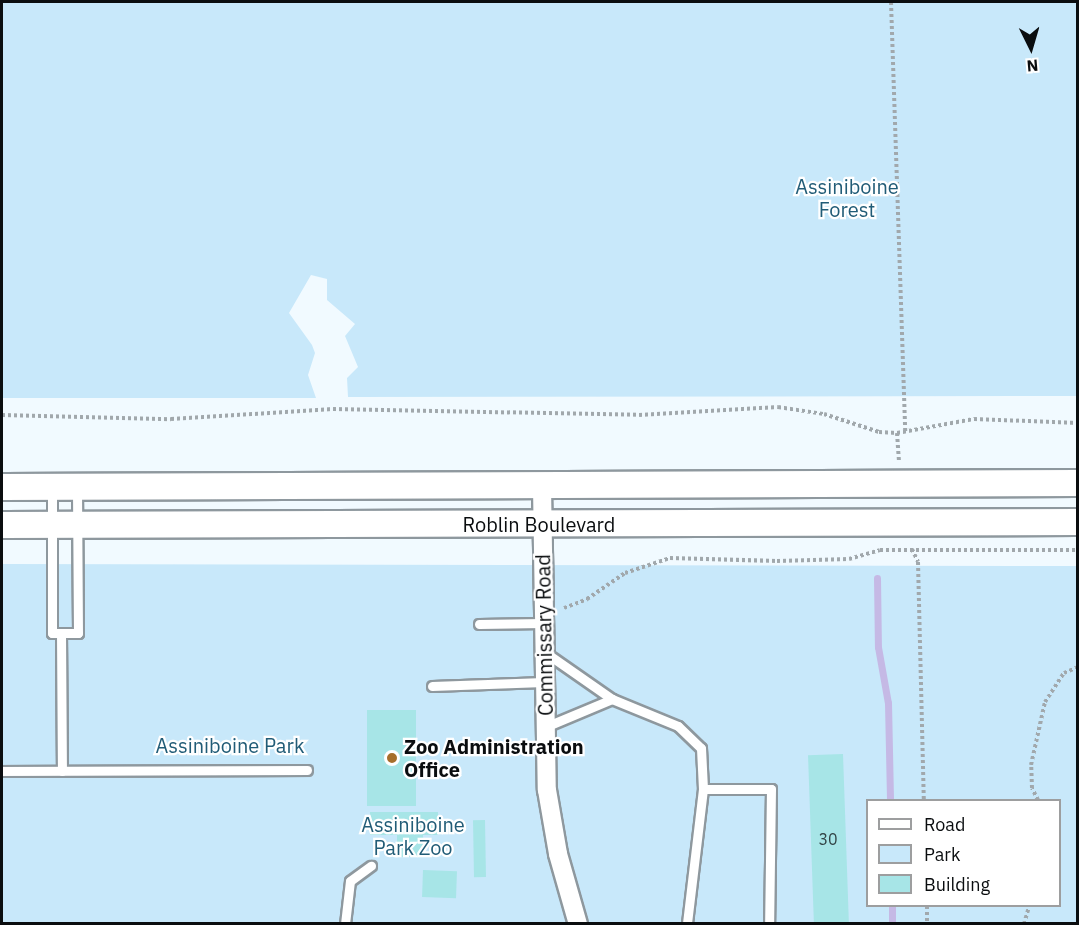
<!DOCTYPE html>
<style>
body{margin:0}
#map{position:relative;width:1079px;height:925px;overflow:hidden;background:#f1faff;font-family:"IBM Plex Sans",sans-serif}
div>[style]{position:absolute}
.green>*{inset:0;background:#c8e8fa}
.stream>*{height:7px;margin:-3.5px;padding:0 3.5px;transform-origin:3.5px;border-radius:3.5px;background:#c5b9e5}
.building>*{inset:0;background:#a7e5e7;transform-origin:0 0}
.path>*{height:4px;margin-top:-2px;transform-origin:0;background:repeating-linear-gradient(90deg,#a1a8ac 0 3px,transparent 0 6px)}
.roads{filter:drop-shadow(2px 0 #8e989e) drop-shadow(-2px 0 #8e989e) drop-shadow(0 2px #8e989e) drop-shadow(0 -2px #8e989e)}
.service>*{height:9px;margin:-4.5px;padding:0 4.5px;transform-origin:4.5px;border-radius:4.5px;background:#fff}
.minor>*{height:18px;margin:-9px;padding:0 9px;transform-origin:9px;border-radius:9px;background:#fff}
.secondary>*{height:26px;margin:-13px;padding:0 13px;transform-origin:13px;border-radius:13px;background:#fff}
.dots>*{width:16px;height:16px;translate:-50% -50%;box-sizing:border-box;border:3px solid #fff;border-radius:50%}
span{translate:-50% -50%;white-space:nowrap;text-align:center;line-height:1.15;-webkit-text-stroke:4.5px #fff;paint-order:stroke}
.number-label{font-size:16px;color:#314345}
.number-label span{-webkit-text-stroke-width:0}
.park-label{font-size:20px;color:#215c77}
.street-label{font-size:20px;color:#0a0d0f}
.poi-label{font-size:20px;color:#0a0d0f;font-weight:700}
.left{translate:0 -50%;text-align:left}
.frame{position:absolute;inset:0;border:3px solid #0a0d0f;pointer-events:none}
.legend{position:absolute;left:866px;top:799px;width:195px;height:108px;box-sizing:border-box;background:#fff;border:2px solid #9d9e9f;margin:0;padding:8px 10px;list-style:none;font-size:18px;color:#0a0d0f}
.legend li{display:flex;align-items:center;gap:12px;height:30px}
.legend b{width:30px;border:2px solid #9d9e9f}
.north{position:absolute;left:1001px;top:18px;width:60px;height:60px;-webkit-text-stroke:4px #fff;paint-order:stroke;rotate:175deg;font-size:16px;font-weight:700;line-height:24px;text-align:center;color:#0a0d0f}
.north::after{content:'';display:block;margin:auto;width:21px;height:27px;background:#0a0d0f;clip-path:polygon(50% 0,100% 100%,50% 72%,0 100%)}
</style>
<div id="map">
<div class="green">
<div style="clip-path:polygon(2px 2px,1077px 2px,1077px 396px,348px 397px,347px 378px,358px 367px,345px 336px,355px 324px,327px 300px,327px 279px,311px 275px,289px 313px,312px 345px,315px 353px,308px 375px,316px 398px,2px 398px)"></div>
<div style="clip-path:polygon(evenodd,2px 564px,1077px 566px,1077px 923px,2px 923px,2px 564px,868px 800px,1060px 800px,1060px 906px,868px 906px,868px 800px)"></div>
</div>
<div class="stream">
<div style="left:877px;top:578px;width:69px;rotate:89.2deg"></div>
<div style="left:878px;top:647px;width:57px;rotate:79.9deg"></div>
<div style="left:888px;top:703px;width:97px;rotate:88.8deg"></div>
<div style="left:892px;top:906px;width:18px;rotate:90deg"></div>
</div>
<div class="building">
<div style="left:367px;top:710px;width:49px;height:96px"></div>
<div style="left:843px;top:754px;width:170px;height:35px;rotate:88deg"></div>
<div style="clip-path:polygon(370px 812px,438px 812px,438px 835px,423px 835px,424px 857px,397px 857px,397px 835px,370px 835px)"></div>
<div style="left:485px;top:820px;width:57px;height:12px;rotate:89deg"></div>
<div style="left:423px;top:870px;width:34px;height:27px;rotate:2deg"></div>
</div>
<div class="path">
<div style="left:891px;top:2px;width:430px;rotate:88.1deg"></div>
<div style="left:2px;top:415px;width:169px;rotate:1.4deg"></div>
<div style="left:171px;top:419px;width:162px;rotate:-3.5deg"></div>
<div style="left:333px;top:409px;width:306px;rotate:1.1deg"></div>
<div style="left:639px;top:415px;width:139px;rotate:-3.3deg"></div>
<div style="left:778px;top:407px;width:47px;rotate:8.7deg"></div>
<div style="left:824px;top:414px;width:58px;rotate:18.1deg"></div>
<div style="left:879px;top:432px;width:18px;rotate:3deg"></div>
<div style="left:897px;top:433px;width:78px;rotate:-10.3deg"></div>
<div style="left:974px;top:419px;width:104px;rotate:2.2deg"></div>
<div style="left:897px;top:433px;width:30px;rotate:86deg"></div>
<div style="left:912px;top:549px;width:14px;rotate:65deg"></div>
<div style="left:918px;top:562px;width:238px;rotate:88.6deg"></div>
<div style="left:564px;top:608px;width:25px;rotate:-21deg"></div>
<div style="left:587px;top:599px;width:46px;rotate:-34.4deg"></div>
<div style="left:625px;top:573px;width:47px;rotate:-18.4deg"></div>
<div style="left:670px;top:558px;width:107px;rotate:1.6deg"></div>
<div style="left:777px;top:561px;width:72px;rotate:-1.6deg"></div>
<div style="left:849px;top:559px;width:32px;rotate:-16deg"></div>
<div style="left:880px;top:550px;width:198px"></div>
<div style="left:1038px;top:800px;width:13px;rotate:-117deg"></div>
<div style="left:1032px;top:788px;width:23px;rotate:-92deg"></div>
<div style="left:1031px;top:765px;width:65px;rotate:-77.5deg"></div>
<div style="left:1045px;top:702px;width:35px;rotate:-57deg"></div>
<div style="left:1064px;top:673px;width:15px;rotate:-23deg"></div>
<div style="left:927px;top:906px;width:18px;rotate:90deg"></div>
<div style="left:1024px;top:924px;width:19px;rotate:-74deg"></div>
</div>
<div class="roads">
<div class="service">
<div style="left:52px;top:489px;width:144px;rotate:90deg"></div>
<div style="left:52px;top:633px;width:26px"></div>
<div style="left:78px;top:633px;width:145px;rotate:-90.4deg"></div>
<div style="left:479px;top:624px;width:64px;rotate:-0.9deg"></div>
<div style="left:61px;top:633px;width:138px;rotate:89.6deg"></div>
<div style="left:546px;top:653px;width:80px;rotate:34.9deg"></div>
<div style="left:612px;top:699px;width:71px;rotate:22.2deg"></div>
<div style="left:678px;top:726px;width:32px;rotate:44deg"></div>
<div style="left:701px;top:748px;width:41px;rotate:87.2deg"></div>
<div style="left:703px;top:789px;width:136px;rotate:96.8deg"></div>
<div style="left:432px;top:686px;width:112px;rotate:-2deg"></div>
<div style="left:545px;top:727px;width:73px;rotate:-22.7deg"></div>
<div style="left:2px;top:771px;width:305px;rotate:-0.2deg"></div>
<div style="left:703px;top:789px;width:68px"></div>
<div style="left:771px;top:789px;width:135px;rotate:90.8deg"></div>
<div style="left:345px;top:924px;width:43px;rotate:-83.4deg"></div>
<div style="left:350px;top:881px;width:26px;rotate:-36deg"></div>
</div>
<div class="minor">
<div style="left:542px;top:486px;width:304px;rotate:89.1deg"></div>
<div style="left:547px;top:790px;width:65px;rotate:80.2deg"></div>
<div style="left:558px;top:854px;width:73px;rotate:74.1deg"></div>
</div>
<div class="secondary">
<div style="left:2px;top:487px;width:1076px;rotate:-0.21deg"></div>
<div style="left:2px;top:525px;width:1076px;rotate:-0.16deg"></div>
</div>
</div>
<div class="dots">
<div style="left:392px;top:758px;background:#a66e2b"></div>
</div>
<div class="number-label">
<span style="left:828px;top:839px">30</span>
</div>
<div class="park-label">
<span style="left:847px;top:198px">Assiniboine<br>Forest</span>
<span style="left:230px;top:745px">Assiniboine Park</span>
<span style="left:413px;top:836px">Assiniboine<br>Park Zoo</span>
</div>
<div class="street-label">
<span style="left:539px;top:524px">Roblin Boulevard</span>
<span style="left:544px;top:635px;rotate:-91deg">Commissary Road</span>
</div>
<div class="poi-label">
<span class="left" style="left:404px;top:758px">Zoo Administration<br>Office</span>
</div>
<div class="frame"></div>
<ul class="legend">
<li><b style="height:8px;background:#fff"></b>Road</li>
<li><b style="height:16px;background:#c8e8fa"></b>Park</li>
<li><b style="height:16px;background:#a7e5e7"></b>Building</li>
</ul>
<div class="north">N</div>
</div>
